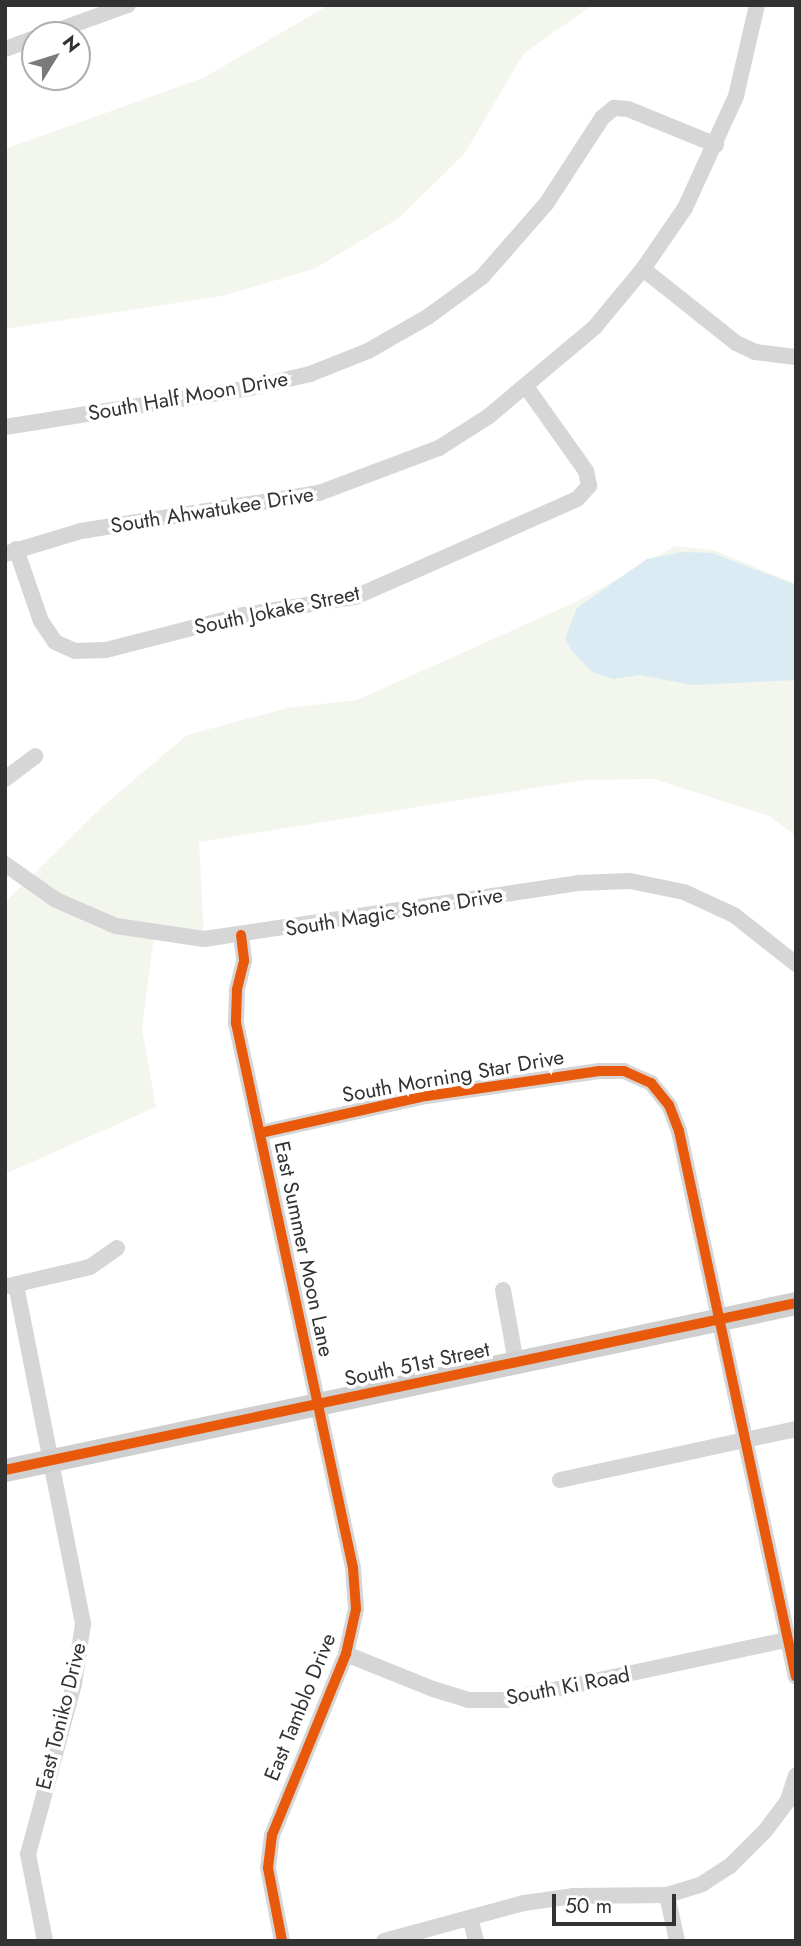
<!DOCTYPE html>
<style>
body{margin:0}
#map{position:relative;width:801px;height:1946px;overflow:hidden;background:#fff;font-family:Jost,sans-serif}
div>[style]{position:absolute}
.green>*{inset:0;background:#f2f6ed}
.water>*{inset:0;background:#daebf4}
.street>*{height:16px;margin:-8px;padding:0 8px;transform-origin:8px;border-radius:8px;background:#d6d6d6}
.secondary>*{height:23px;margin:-11.5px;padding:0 11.5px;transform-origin:11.5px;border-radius:11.5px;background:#cfcfcf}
.cycleway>*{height:10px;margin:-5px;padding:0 5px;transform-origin:5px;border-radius:5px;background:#e8590c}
span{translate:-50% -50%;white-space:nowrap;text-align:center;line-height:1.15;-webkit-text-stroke:7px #fff;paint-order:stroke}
.street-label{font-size:21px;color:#323232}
.frame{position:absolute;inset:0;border:7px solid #323232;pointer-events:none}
.north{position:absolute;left:21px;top:21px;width:70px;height:70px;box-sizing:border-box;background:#fff;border:2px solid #adadad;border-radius:50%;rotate:52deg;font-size:19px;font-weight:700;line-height:28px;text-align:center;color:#323232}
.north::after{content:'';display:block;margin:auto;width:24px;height:32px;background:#7a7a7a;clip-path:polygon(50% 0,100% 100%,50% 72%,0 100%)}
.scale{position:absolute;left:552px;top:1894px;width:124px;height:32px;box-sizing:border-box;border:4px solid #323232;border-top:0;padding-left:9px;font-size:21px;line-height:24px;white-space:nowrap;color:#323232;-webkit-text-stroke:5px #fff;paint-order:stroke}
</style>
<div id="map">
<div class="green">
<div style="clip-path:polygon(329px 5px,593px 5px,524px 53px,465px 153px,399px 218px,314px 269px,222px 296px,5px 329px,5px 149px,203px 78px)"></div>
<div style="clip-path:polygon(675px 546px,714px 550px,796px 584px,796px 836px,769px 816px,654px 779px,584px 780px,199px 842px,204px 939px,154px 935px,142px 1028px,156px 1107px,5px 1174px,5px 902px,103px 806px,187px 735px,287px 708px,357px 700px,580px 600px)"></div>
</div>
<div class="water">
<div style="clip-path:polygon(682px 552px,712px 553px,796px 585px,796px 680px,692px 685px,640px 675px,613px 679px,592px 672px,572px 651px,565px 638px,577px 608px,647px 559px)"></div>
</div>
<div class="street">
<div style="left:45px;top:35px;width:88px;rotate:-19.9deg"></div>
<div style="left:5px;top:49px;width:32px;rotate:-20deg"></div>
<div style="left:643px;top:269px;width:119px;rotate:38.5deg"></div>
<div style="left:736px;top:343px;width:21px;rotate:25deg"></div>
<div style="left:755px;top:352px;width:41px;rotate:7deg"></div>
<div style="left:5px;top:427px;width:248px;rotate:-9deg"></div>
<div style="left:250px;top:388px;width:62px;rotate:-13.1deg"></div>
<div style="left:310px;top:374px;width:62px;rotate:-21.6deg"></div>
<div style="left:368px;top:351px;width:70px;rotate:-29.8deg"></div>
<div style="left:429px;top:316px;width:66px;rotate:-36.3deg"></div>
<div style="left:482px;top:277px;width:97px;rotate:-48.8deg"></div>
<div style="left:546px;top:204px;width:103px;rotate:-56.9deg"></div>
<div style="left:602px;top:118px;width:16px;rotate:-40deg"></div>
<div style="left:614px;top:108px;width:14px;rotate:4deg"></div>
<div style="left:628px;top:109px;width:95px;rotate:22.2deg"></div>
<div style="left:16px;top:549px;width:76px;rotate:70.9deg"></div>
<div style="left:41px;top:621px;width:25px;rotate:56deg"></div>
<div style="left:55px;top:642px;width:22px;rotate:24deg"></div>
<div style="left:75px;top:651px;width:31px;rotate:-2deg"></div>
<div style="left:106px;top:650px;width:136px;rotate:-14.4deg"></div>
<div style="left:238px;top:616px;width:119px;rotate:-9.2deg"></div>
<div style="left:355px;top:597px;width:243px;rotate:-23.8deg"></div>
<div style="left:577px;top:499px;width:18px;rotate:-47deg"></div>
<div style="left:589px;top:486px;width:15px;rotate:-101deg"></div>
<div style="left:586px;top:471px;width:102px;rotate:-125.4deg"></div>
<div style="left:5px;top:554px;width:79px;rotate:-16.8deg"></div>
<div style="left:81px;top:531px;width:241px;rotate:-9.1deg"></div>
<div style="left:319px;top:493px;width:128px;rotate:-20.6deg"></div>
<div style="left:439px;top:448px;width:59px;rotate:-32.6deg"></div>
<div style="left:489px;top:416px;width:137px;rotate:-40deg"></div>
<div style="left:594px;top:328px;width:77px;rotate:-50.3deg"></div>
<div style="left:643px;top:269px;width:74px;rotate:-55.5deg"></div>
<div style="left:685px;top:208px;width:123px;rotate:-65.5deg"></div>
<div style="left:736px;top:96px;width:93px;rotate:-77deg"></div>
<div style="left:5px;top:779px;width:38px;rotate:-37deg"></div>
<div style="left:5px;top:864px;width:62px;rotate:35.2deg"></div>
<div style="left:56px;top:900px;width:65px;rotate:23.4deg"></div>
<div style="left:116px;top:926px;width:89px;rotate:8.4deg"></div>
<div style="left:204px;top:939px;width:378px;rotate:-8.5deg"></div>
<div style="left:578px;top:883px;width:52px;rotate:-2.2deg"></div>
<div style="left:630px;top:881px;width:55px;rotate:11.5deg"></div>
<div style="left:684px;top:892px;width:55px;rotate:24.7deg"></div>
<div style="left:734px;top:915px;width:79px;rotate:38.3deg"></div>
<div style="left:241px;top:935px;width:26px;rotate:83deg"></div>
<div style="left:244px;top:961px;width:30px;rotate:104deg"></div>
<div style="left:237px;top:990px;width:33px;rotate:92deg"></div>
<div style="left:236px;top:1023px;width:557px;rotate:77.88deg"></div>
<div style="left:353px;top:1568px;width:41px;rotate:85.8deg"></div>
<div style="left:356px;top:1609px;width:46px;rotate:102.5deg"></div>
<div style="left:346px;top:1654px;width:196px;rotate:112.2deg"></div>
<div style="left:272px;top:1835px;width:33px;rotate:97deg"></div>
<div style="left:268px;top:1868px;width:74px;rotate:79.1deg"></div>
<div style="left:260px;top:1133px;width:170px;rotate:-12.6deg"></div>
<div style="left:426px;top:1096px;width:175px;rotate:-8.2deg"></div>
<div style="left:599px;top:1071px;width:25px"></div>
<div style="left:624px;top:1071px;width:30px;rotate:24deg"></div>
<div style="left:651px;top:1083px;width:28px;rotate:51deg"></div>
<div style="left:669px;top:1105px;width:28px;rotate:69deg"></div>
<div style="left:679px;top:1131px;width:558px;rotate:77.91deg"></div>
<div style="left:16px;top:1285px;width:346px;rotate:78.8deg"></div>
<div style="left:83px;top:1624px;width:61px;rotate:98.5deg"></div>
<div style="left:74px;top:1684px;width:176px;rotate:105.1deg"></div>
<div style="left:28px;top:1854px;width:89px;rotate:78.9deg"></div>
<div style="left:8px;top:1286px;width:84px;rotate:-13deg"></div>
<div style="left:90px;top:1267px;width:33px;rotate:-35deg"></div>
<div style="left:503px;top:1290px;width:73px;rotate:79.8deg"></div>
<div style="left:560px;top:1480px;width:241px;rotate:-12.2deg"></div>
<div style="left:346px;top:1654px;width:94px;rotate:21.9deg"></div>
<div style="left:433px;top:1689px;width:37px;rotate:17deg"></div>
<div style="left:468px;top:1700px;width:38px"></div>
<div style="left:506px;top:1700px;width:297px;rotate:-12.1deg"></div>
<div style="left:667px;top:1895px;width:47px;rotate:77.7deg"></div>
<div style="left:470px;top:1918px;width:24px;rotate:75deg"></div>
<div style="left:384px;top:1941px;width:145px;rotate:-15.2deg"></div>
<div style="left:524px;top:1903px;width:49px;rotate:-8.1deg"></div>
<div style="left:573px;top:1896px;width:94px;rotate:-0.6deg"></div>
<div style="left:667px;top:1895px;width:37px;rotate:-17deg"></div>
<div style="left:702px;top:1884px;width:33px;rotate:-33deg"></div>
<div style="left:730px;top:1866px;width:49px;rotate:-45deg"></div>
<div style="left:765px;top:1831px;width:39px;rotate:-53deg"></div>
<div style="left:788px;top:1800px;width:26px;rotate:-72deg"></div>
</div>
<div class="secondary">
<div style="left:5px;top:1470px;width:808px;rotate:-11.92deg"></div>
</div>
<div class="cycleway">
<div style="left:241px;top:935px;width:26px;rotate:83deg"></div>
<div style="left:244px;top:961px;width:30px;rotate:104deg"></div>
<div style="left:237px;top:990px;width:33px;rotate:92deg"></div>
<div style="left:236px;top:1023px;width:557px;rotate:77.88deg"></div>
<div style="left:353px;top:1568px;width:41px;rotate:85.8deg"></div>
<div style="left:356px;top:1609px;width:46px;rotate:102.5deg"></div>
<div style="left:346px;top:1654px;width:196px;rotate:112.2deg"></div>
<div style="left:272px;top:1835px;width:33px;rotate:97deg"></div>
<div style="left:268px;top:1868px;width:74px;rotate:79.1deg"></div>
<div style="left:260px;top:1133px;width:170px;rotate:-12.6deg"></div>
<div style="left:426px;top:1096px;width:175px;rotate:-8.2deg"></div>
<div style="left:599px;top:1071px;width:25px"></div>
<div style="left:624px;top:1071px;width:30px;rotate:24deg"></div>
<div style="left:651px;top:1083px;width:28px;rotate:51deg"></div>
<div style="left:669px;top:1105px;width:28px;rotate:69deg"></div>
<div style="left:679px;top:1131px;width:558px;rotate:77.91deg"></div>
<div style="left:5px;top:1470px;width:808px;rotate:-11.92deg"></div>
</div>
<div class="street-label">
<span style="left:188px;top:396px;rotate:-10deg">South Half Moon Drive</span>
<span style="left:212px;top:510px;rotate:-9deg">South Ahwatukee Drive</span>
<span style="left:277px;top:610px;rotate:-12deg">South Jokake Street</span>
<span style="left:394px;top:912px;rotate:-9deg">South Magic Stone Drive</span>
<span style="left:453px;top:1076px;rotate:-10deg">South Morning Star Drive</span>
<span style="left:304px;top:1249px;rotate:78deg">East Summer Moon Lane</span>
<span style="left:417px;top:1364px;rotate:-12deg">South 51st Street</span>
<span style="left:568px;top:1686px;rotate:-11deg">South Ki Road</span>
<span style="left:300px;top:1707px;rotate:-68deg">East Tamblo Drive</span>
<span style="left:61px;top:1716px;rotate:-76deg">East Toniko Drive</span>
</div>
<div class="frame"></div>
<div class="north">N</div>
<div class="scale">50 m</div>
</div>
